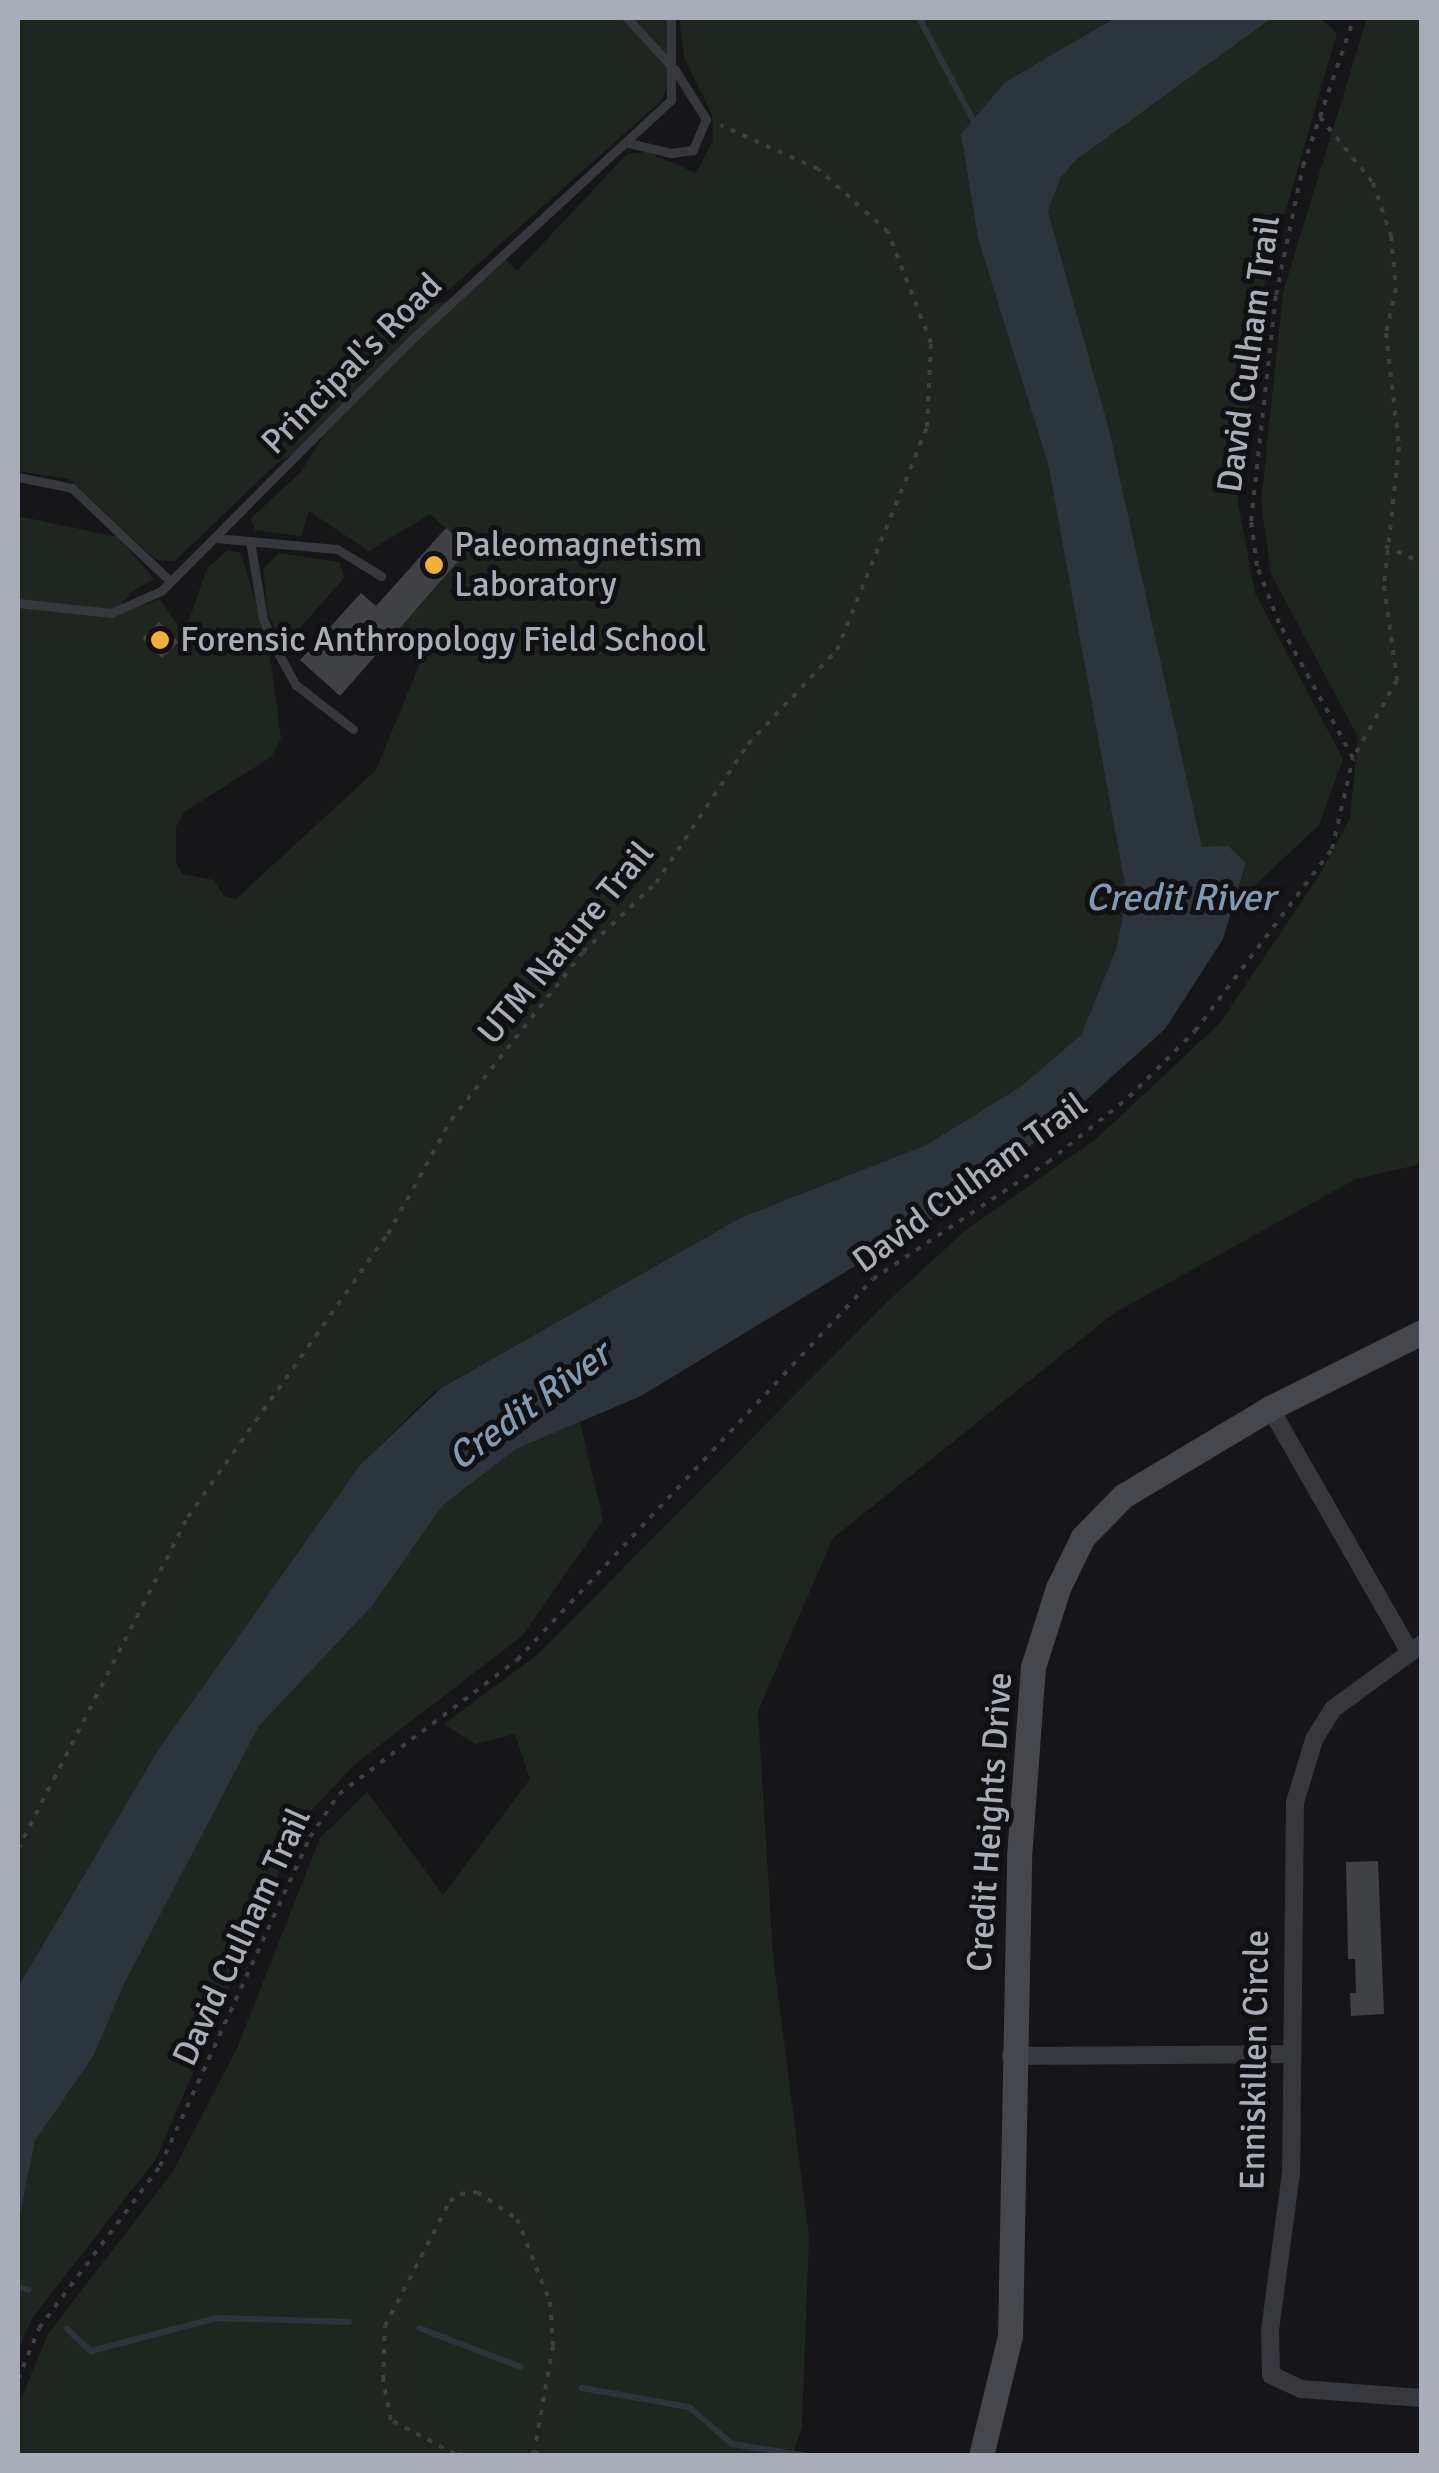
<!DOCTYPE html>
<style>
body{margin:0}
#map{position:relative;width:1439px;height:2473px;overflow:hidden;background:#161618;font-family:Signika,sans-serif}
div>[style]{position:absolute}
.green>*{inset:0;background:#1e261f}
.water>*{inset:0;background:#2c353c}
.stream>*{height:6px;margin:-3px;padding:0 3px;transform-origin:3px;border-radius:3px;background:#2c353c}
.building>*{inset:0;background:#404145;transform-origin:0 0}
.path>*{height:4px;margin-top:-2px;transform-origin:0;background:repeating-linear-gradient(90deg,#3d3f44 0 5px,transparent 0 13px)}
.lane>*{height:9px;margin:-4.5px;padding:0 4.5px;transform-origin:4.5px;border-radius:4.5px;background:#37383d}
.street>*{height:18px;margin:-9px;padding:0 9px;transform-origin:9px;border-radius:9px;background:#37383d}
.secondary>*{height:25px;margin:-12.5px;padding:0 12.5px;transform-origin:12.5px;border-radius:12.5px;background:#45474d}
.dots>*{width:28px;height:28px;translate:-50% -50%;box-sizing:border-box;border:5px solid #111113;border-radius:50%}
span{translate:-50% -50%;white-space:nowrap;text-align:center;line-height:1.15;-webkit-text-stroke:10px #111113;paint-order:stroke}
.street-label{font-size:35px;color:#a8adb8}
.poi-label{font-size:35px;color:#a8adb8}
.left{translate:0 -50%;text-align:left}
.water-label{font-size:38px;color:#7f9bb3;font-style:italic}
.frame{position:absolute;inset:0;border:20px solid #a8adb8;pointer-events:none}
</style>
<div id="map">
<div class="green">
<div style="clip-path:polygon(18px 18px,667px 18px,668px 87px,661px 101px,433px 304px,449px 301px,506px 260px,517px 271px,627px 154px,647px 152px,696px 173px,713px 141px,712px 114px,684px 57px,679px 18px,1115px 18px,1005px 82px,961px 134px,978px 239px,1048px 464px,1127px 896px,1116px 949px,1081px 1035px,1020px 1087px,926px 1145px,742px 1217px,435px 1391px,360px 1465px,158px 1750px,18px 1987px,18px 516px,118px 537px,154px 579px,132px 592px,112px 616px,160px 599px,184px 635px,207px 568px,228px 550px,241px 553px,269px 648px,281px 739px,271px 757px,184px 812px,176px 827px,176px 863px,182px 874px,214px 880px,224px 896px,236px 899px,376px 770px,422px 658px,389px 618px,418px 608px,469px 549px,430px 514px,369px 551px,309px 511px,301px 536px,255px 530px,251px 518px,300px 473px,323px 437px,277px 463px,175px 561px,156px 560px,69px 479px,18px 471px)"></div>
<div style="clip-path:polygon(1272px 18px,1320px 18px,1337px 33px,1264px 286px,1238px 503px,1255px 593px,1343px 759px,1319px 825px,1235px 904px,1246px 863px,1202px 847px,1109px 429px,1048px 211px,1061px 177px,1076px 160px)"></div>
<div style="clip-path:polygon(1367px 18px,1421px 18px,1421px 1164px,1356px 1179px,1114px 1313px,833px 1538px,758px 1711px,773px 1955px,809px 2236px,802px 2428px,792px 2455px,18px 2456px,18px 2406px,48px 2334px,172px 2173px,237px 2048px,320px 1838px,367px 1792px,443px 1895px,530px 1779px,515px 1734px,475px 1744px,444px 1724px,537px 1655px,887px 1302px,966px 1230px,1096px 1139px,1220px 1023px,1320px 874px,1350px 818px,1358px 737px,1271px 574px,1261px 502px,1283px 292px)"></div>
<div style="clip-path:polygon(278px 553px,339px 562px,344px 578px,285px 645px,268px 615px,263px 569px)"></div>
<div style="clip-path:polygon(580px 1422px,603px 1520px,522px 1636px,354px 1765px,301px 1822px,156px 2159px,33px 2317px,18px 2349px,18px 2224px,35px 2141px,94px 2055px,124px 1984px,259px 1726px,372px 1606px,443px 1505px,516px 1449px)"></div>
</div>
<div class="water">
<div style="clip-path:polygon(1115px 18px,1272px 18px,1076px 160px,1061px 177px,1048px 211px,1109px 429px,1202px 847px,1228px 846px,1246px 863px,1223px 939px,1165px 1029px,1057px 1126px,936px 1217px,641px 1396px,516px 1449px,443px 1505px,372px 1606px,259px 1726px,124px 1984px,94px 2055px,35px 2141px,18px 2224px,18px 1987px,158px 1750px,360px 1465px,441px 1388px,742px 1217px,926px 1145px,1020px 1087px,1081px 1035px,1116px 949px,1127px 896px,1048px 464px,978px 239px,961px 134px,1005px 82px)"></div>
</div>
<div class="stream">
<div style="left:919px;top:18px;width:123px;rotate:62deg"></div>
<div style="left:18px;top:2287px;width:11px;rotate:15deg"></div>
<div style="left:419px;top:2328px;width:109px;rotate:20.9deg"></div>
<div style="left:67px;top:2329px;width:33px;rotate:43deg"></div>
<div style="left:91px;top:2351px;width:130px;rotate:-14.7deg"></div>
<div style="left:217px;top:2318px;width:132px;rotate:1.7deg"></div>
<div style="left:582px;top:2388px;width:109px;rotate:10.1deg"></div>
<div style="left:689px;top:2407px;width:57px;rotate:40.7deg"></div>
<div style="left:732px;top:2444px;width:76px;rotate:9.1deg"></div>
</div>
<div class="building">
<div style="clip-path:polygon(446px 528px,469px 549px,340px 696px,300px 660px,361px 593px,376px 606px)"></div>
<div style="left:159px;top:622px;width:28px;height:23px;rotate:46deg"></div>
<div style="clip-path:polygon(1378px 1861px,1384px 2014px,1351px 2016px,1350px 1993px,1356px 1993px,1355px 1959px,1348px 1959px,1346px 1862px)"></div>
</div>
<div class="path">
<div style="left:1320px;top:117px;width:85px;rotate:51.2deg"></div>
<div style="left:1373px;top:183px;width:56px;rotate:71.2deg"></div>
<div style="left:1391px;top:236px;width:52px;rotate:84.5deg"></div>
<div style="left:1396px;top:288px;width:46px;rotate:102.5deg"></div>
<div style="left:1386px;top:333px;width:115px;rotate:83.5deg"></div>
<div style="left:1399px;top:447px;width:140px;rotate:96.2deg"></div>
<div style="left:1384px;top:586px;width:95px;rotate:82.1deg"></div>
<div style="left:1397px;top:680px;width:90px;rotate:119.4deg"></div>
<div style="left:1385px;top:546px;width:41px;rotate:24.7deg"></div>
<div style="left:18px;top:1849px;width:373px;rotate:-62.9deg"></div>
<div style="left:188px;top:1517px;width:347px;rotate:-54.8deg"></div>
<div style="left:388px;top:1234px;width:130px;rotate:-61.1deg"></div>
<div style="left:451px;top:1120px;width:214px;rotate:-51.8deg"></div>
<div style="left:583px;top:952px;width:100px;rotate:-43.4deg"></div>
<div style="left:656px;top:883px;width:167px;rotate:-56.5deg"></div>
<div style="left:748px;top:744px;width:129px;rotate:-46.6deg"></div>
<div style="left:837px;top:650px;width:240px;rotate:-68deg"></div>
<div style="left:927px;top:427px;width:84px;rotate:-87.3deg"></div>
<div style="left:931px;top:343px;width:119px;rotate:-111.2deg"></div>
<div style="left:888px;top:232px;width:94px;rotate:-138deg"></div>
<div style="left:818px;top:169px;width:107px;rotate:-155.8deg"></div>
<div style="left:18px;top:2379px;width:55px;rotate:-67.6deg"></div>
<div style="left:39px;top:2328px;width:202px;rotate:-53.2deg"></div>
<div style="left:160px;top:2166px;width:362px;rotate:-65.5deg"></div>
<div style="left:310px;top:1837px;width:52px;rotate:-56deg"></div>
<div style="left:339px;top:1794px;width:223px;rotate:-37deg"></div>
<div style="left:517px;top:1660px;width:521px;rotate:-46.94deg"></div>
<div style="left:873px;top:1279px;width:211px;rotate:-33.8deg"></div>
<div style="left:1048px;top:1162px;width:104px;rotate:-38.7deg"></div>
<div style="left:1129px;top:1097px;width:93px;rotate:-45deg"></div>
<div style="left:1195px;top:1031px;width:228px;rotate:-53deg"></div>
<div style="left:1332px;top:849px;width:93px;rotate:-77deg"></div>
<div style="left:1353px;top:758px;width:154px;rotate:-118.7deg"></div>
<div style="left:1279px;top:623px;width:61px;rotate:-111.1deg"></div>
<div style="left:1257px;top:566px;width:45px;rotate:-97.6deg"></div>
<div style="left:1251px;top:521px;width:227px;rotate:-83.7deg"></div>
<div style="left:1276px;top:295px;width:132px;rotate:-78.2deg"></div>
<div style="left:1303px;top:166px;width:157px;rotate:-71deg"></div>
<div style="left:475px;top:2456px;width:20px;rotate:-174deg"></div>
<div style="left:455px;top:2454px;width:72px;rotate:-152deg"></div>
<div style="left:391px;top:2420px;width:41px;rotate:-101.3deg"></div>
<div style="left:383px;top:2380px;width:54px;rotate:-87.9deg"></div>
<div style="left:385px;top:2326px;width:141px;rotate:-62.5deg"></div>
<div style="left:450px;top:2201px;width:12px;rotate:-35deg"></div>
<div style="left:460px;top:2194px;width:17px;rotate:-7deg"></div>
<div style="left:477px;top:2192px;width:48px;rotate:34deg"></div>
<div style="left:517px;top:2219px;width:89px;rotate:68.3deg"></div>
<div style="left:550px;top:2302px;width:44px;rotate:86.1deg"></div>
<div style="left:553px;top:2346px;width:97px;rotate:100.1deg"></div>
</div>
<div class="lane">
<div style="left:627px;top:18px;width:71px;rotate:47.3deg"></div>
<div style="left:675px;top:70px;width:58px;rotate:57.7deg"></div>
<div style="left:706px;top:119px;width:34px;rotate:113deg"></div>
<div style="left:693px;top:150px;width:22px;rotate:172deg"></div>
<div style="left:671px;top:153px;width:43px;rotate:-166.6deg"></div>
<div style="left:18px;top:477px;width:55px;rotate:11.5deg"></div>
<div style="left:72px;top:488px;width:135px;rotate:43.5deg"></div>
<div style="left:216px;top:538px;width:121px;rotate:5.2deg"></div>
<div style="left:337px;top:549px;width:52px;rotate:31.5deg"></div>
<div style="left:250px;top:541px;width:79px;rotate:80.5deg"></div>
<div style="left:263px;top:619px;width:37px;rotate:66deg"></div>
<div style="left:278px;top:653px;width:37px;rotate:61deg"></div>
<div style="left:296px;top:685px;width:72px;rotate:37.7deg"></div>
<div style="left:18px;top:603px;width:94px;rotate:6.1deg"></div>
<div style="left:111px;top:613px;width:55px;rotate:-23.7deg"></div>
<div style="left:161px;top:591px;width:356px;rotate:-45.1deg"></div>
<div style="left:412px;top:339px;width:352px;rotate:-42.7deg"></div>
<div style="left:671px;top:100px;width:82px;rotate:-90deg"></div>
<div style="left:534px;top:2454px;width:3px;rotate:45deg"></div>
</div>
<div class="street">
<div style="left:1270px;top:1408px;width:280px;rotate:60.2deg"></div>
<div style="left:1422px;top:1644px;width:110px;rotate:143.9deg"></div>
<div style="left:1333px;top:1709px;width:36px;rotate:122deg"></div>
<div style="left:1314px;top:1740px;width:65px;rotate:107deg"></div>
<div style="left:1295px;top:1802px;width:371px;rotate:90.6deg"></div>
<div style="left:1291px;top:2173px;width:159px;rotate:97.6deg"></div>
<div style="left:1270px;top:2331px;width:44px;rotate:88.7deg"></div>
<div style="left:1271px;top:2375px;width:33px;rotate:25deg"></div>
<div style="left:1301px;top:2389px;width:121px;rotate:4.3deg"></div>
<div style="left:1011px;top:2056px;width:280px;rotate:-0.4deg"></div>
</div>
<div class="secondary">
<div style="left:981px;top:2456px;width:123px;rotate:-76.4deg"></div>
<div style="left:1010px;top:2336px;width:479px;rotate:-88.9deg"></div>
<div style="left:1019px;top:1857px;width:191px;rotate:-85.8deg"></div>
<div style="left:1033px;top:1667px;width:83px;rotate:-72.4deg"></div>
<div style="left:1058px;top:1588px;width:57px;rotate:-63.9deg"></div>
<div style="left:1083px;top:1537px;width:57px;rotate:-45.7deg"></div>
<div style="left:1123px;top:1496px;width:171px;rotate:-30.9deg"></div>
<div style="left:1270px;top:1408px;width:170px;rotate:-26.6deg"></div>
</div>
<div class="dots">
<div style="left:434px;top:565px;background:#f2b134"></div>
<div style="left:160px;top:640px;background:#f2b134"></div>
</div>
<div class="street-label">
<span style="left:1249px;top:354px;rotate:-82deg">David Culham Trail</span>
<span style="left:352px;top:364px;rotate:-45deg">Principal's Road</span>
<span style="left:566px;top:943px;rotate:-50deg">UTM Nature Trail</span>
<span style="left:970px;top:1183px;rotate:-36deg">David Culham Trail</span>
<span style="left:990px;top:1822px;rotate:-86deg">Credit Heights Drive</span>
<span style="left:242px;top:1937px;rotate:-65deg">David Culham Trail</span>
<span style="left:1255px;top:2060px;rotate:-89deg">Enniskillen Circle</span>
</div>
<div class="poi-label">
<span class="left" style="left:454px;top:565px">Paleomagnetism<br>Laboratory</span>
<span class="left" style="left:180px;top:640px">Forensic Anthropology Field School</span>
</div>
<div class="water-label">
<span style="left:1180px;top:898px">Credit River</span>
<span style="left:529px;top:1406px;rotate:-36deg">Credit River</span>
</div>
<div class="frame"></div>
</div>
